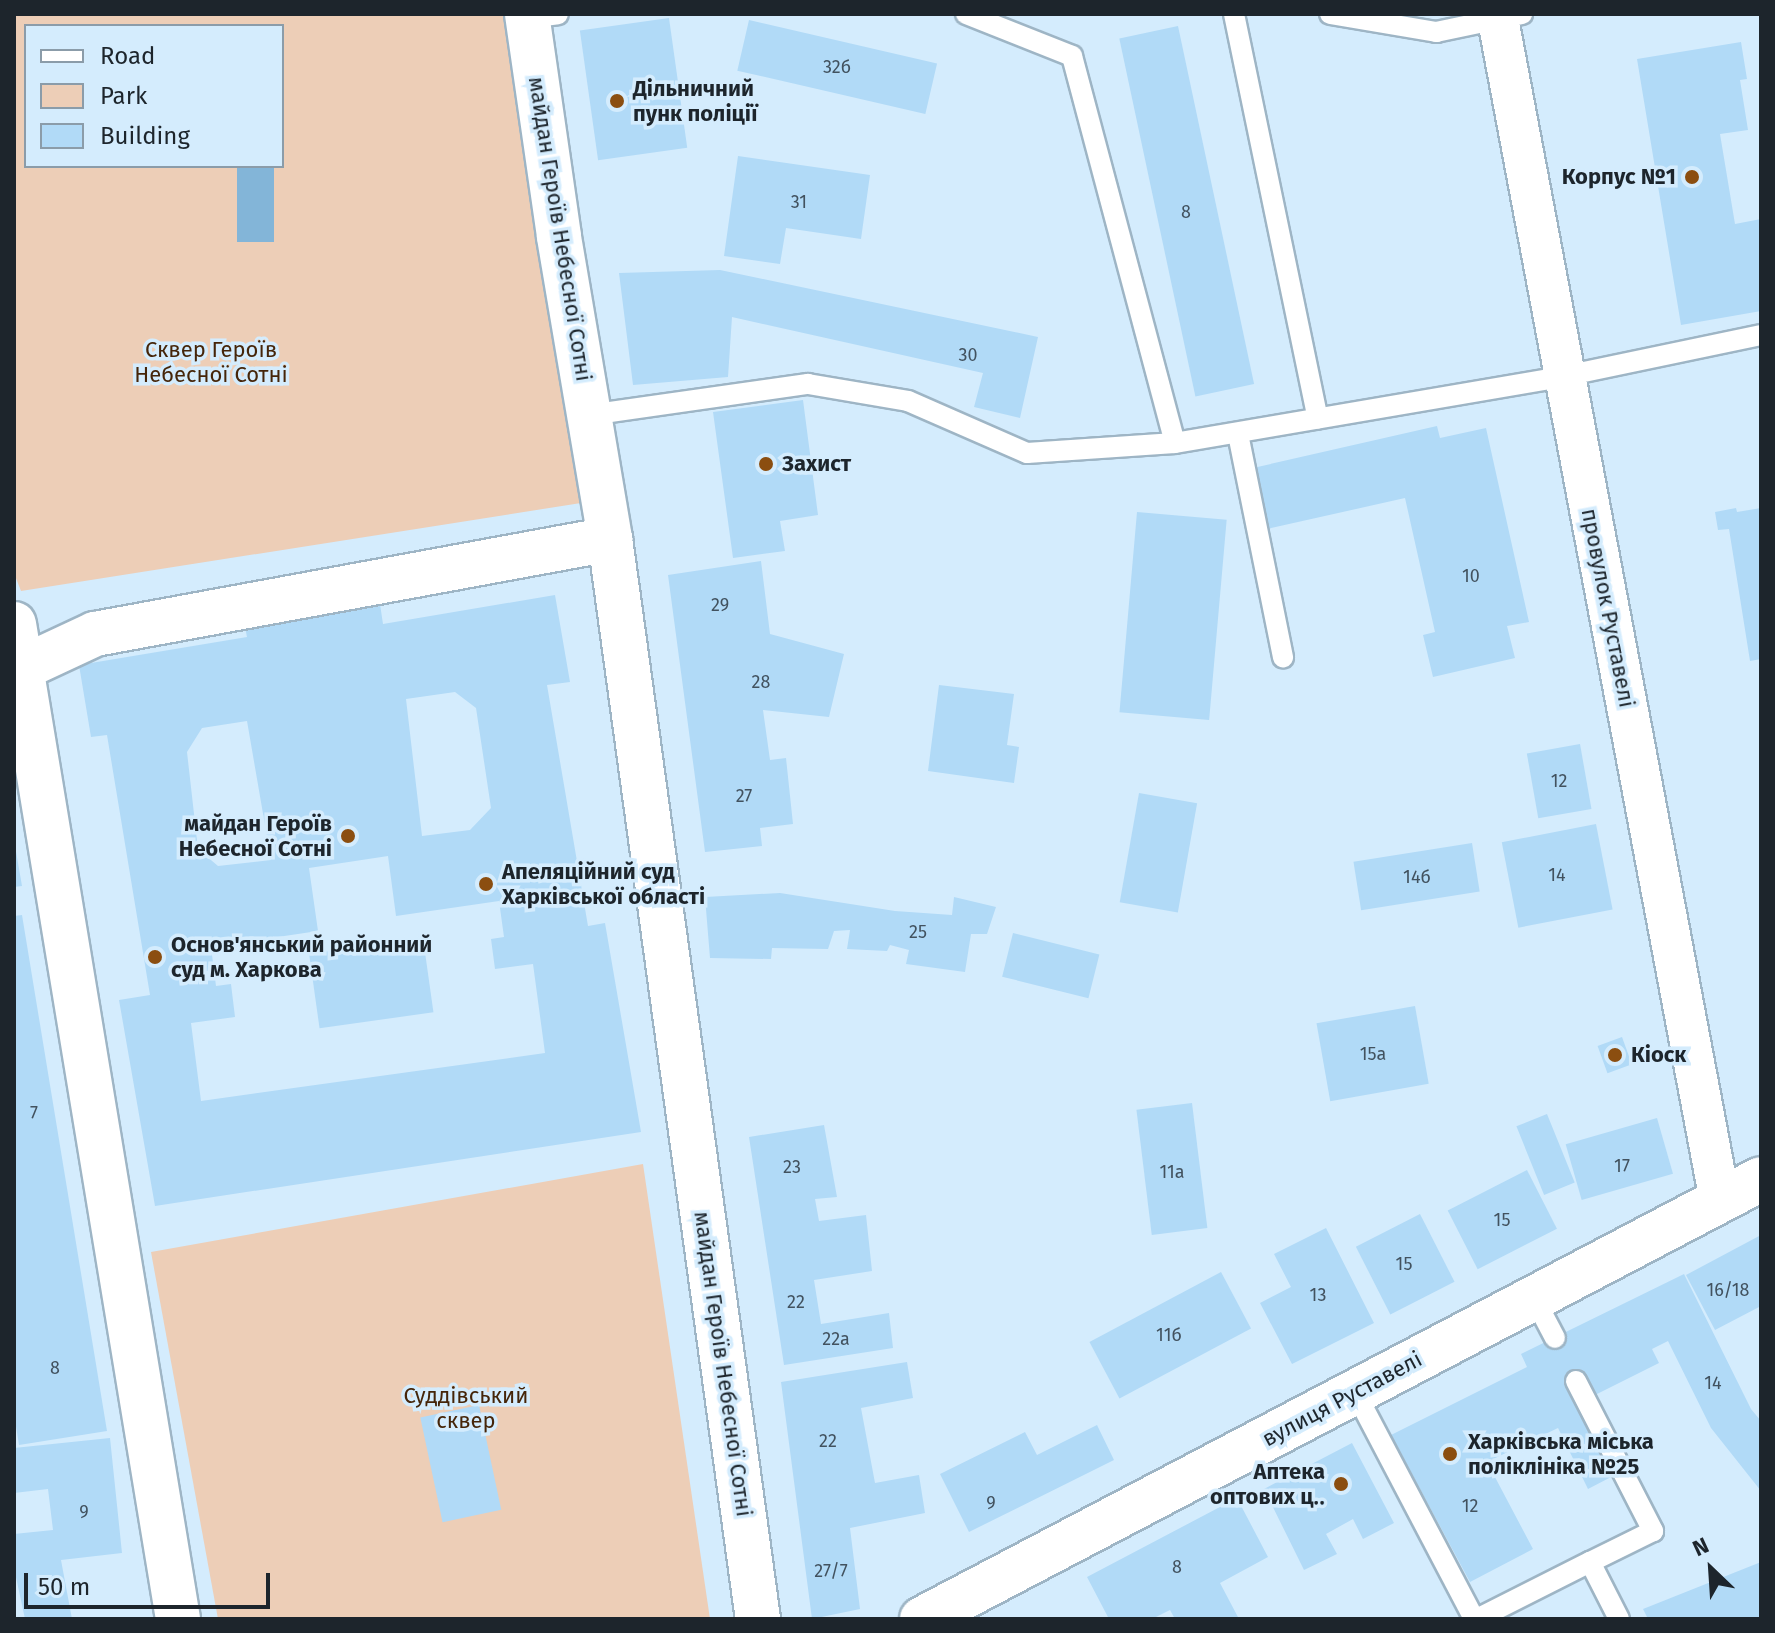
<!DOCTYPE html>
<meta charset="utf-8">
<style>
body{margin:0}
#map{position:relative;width:1775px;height:1633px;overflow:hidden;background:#d4ecfd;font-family:"Fira Sans",sans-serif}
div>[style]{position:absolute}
.green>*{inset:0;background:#edceb7}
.water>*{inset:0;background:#83b5d8;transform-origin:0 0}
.building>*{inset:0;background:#b1daf7;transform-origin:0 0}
.roads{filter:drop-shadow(2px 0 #9eb5c5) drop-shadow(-2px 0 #9eb5c5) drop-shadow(0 2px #9eb5c5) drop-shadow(0 -2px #9eb5c5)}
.service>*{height:20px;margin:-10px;padding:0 10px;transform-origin:10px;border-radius:10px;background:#fff}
.minor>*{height:40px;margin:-20px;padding:0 20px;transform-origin:20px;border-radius:20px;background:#fff}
.tertiary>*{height:44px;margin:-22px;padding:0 22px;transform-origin:22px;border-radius:22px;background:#fff}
.secondary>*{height:44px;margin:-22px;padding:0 22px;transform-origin:22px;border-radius:22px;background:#fff}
.dots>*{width:22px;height:22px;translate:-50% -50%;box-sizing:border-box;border:4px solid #d4ecfd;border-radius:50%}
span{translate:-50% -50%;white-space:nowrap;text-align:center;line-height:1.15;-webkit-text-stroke:7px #d4ecfd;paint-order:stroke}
.number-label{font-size:18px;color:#42525f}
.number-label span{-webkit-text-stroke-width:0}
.poi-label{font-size:22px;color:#1d252c;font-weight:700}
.left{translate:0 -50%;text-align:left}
.right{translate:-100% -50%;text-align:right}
.street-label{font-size:22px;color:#1d252c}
.park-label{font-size:22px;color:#452509}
.frame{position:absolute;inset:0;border:16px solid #1d252c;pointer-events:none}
.legend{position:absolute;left:24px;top:24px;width:260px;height:144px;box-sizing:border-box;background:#d4ecfd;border:2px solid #8b9ca9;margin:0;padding:10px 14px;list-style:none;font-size:24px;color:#1d252c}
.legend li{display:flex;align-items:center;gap:16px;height:40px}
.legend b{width:40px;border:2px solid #8b9ca9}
.north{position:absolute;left:1671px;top:1529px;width:80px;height:80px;-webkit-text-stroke:6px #d4ecfd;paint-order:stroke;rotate:335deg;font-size:22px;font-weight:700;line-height:32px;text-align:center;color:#1d252c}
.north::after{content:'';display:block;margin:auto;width:28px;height:36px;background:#1d252c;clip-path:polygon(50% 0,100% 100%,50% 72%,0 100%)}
.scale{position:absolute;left:24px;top:1573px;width:246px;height:36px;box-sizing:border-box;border:4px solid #1d252c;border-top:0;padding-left:10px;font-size:24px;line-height:28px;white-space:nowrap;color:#1d252c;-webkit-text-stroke:6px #d4ecfd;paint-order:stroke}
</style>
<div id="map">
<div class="green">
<div style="clip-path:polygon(evenodd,14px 14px,509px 14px,581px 503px,21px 591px,14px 573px,14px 14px,26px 26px,282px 26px,282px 166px,26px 166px,26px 26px)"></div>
<div style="clip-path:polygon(643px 1164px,710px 1619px,218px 1619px,151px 1252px)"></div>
</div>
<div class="water">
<div style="left:237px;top:166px;width:37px;height:76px"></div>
</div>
<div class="building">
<div style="left:669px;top:18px;width:131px;height:90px;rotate:82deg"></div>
<div style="left:749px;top:20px;width:193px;height:52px;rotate:13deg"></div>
<div style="left:1178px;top:26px;width:366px;height:60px;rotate:78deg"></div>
<div style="clip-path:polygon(1741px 42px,1747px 79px,1740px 80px,1748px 130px,1720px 134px,1735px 224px,1761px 219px,1761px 311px,1681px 325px,1637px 59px)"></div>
<div style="clip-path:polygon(738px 156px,870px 175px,861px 239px,786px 228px,780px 264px,724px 256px)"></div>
<div style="clip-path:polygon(720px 270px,1038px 337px,1020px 418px,974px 407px,983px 373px,732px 317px,728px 377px,633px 385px,619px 273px)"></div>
<div style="clip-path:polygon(803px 400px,818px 515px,780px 521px,785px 551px,733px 558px,713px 412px)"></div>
<div style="clip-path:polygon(1437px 426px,1440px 438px,1486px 428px,1529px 622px,1507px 626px,1515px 658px,1433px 677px,1423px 635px,1435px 632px,1405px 498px,1267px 529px,1253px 468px)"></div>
<div style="clip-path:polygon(1736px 508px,1737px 512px,1761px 508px,1761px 659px,1750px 661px,1729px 529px,1718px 530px,1715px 512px)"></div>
<div style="left:1137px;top:512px;width:90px;height:201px;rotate:5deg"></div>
<div style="clip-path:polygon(761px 561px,770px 634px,844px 654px,829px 717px,763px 710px,770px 760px,786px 758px,793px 824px,760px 828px,762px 846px,705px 852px,668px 575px)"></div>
<div style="clip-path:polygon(evenodd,555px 595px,570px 682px,547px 685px,588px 926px,605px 923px,641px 1132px,155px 1206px,119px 1000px,150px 995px,107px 735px,91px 737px,79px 665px,247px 637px,245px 627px,380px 604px,383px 624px,555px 595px,455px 692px,476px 708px,491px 808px,470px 830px,422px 836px,406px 699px,455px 692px,555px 595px,247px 721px,271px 860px,218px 866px,198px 849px,187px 752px,202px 728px,247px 721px,555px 595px,388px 856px,396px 916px,499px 901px,504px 937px,491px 939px,495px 969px,533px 964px,545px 1053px,201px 1101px,191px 1023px,235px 1017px,231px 984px,216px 986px,211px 947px,318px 931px,309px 868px,388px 856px)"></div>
<div style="clip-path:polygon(939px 685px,1014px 694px,1007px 745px,1019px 747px,1014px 783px,928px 771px)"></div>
<div style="left:1580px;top:744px;width:66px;height:54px;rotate:80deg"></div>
<div style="left:1139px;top:793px;width:59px;height:111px;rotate:10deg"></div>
<div style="left:1596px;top:824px;width:87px;height:96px;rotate:79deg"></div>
<div style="clip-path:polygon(14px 840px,22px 886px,14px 887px)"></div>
<div style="left:1472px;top:843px;width:49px;height:120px;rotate:81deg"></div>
<div style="clip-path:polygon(780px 893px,895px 911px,952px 915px,954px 897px,996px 907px,987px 934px,971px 934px,965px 972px,906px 964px,909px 950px,890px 945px,887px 951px,847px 949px,850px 930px,834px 931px,828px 949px,772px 948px,771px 959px,710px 958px,705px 897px)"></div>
<div style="clip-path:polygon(22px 915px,107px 1431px,19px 1445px,14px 1414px,14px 916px)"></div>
<div style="left:1013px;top:933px;width:89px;height:45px;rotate:14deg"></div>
<div style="left:423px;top:938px;width:75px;height:115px;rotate:82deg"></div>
<div style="left:1415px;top:1006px;width:79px;height:100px;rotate:80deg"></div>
<div style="left:1622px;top:1037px;width:29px;height:26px;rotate:70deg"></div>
<div style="left:1192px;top:1103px;width:126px;height:56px;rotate:83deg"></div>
<div style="left:1547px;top:1114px;width:74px;height:33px;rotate:68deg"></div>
<div style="left:1657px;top:1118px;width:58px;height:95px;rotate:74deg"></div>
<div style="clip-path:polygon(824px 1125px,837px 1197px,815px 1199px,819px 1221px,866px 1215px,872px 1271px,814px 1280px,821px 1324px,889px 1313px,893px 1348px,784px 1365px,749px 1137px)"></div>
<div style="left:1527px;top:1170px;width:66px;height:89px;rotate:63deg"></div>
<div style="left:1420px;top:1214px;width:76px;height:72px;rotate:63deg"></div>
<div style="clip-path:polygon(1326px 1228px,1374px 1323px,1292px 1364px,1260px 1303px,1291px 1287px,1274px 1254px)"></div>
<div style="clip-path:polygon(1761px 1235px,1761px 1306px,1715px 1330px,1686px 1275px)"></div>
<div style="left:1221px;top:1272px;width:64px;height:149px;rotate:62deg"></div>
<div style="clip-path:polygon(1684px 1274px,1751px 1409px,1761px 1421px,1761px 1491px,1711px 1428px,1668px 1341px,1652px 1349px,1659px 1363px,1595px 1395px,1586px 1376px,1568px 1385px,1613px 1476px,1588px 1489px,1558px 1428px,1487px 1462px,1533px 1549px,1470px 1582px,1391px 1435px,1527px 1367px,1521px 1354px)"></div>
<div style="clip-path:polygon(907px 1362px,913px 1398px,861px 1408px,875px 1483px,919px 1475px,925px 1513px,850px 1528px,860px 1609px,812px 1619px,781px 1382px)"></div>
<div style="left:479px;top:1405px;width:107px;height:60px;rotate:78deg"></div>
<div style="clip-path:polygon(1097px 1425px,1114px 1460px,969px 1532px,940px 1474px,1025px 1432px,1037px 1455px)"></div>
<div style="clip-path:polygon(110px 1438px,122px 1553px,61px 1560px,72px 1619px,25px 1619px,14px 1568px,14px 1534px,53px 1530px,48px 1489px,14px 1493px,14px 1448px)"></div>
<div style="clip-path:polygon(1352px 1443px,1394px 1523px,1363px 1539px,1353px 1519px,1326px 1534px,1337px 1554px,1304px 1570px,1264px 1489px)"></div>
<div style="clip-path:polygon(1237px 1498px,1268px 1557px,1220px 1583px,1239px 1619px,1175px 1619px,1170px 1610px,1152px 1619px,1109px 1619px,1087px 1577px)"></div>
<div style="clip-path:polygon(1761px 1562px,1761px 1619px,1648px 1619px,1643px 1609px)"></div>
</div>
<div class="roads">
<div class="service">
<div style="left:966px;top:14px;width:114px;rotate:21.6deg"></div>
<div style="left:1072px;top:56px;width:400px;rotate:75.1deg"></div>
<div style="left:1175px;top:443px;width:396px;rotate:-9.7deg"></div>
<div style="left:1565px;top:376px;width:200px;rotate:-11.8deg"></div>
<div style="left:1234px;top:14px;width:413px;rotate:78.3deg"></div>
<div style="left:1330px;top:14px;width:108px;rotate:9.6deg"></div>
<div style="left:1436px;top:32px;width:88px;rotate:-11.8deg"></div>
<div style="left:527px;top:18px;width:31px;rotate:-7deg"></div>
<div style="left:589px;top:415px;width:221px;rotate:-8.1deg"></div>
<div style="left:808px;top:384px;width:101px;rotate:9.6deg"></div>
<div style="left:908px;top:401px;width:130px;rotate:23.6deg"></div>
<div style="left:1027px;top:453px;width:148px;rotate:-3.9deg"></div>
<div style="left:1238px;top:434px;width:228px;rotate:78.6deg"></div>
<div style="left:1534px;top:1298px;width:45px;rotate:62.3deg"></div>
<div style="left:1576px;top:1381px;width:169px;rotate:62.8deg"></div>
<div style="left:1653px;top:1531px;width:70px;rotate:153.8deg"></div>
<div style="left:1355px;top:1392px;width:256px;rotate:62.3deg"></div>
<div style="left:1477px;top:1619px;width:127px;rotate:-26.8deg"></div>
<div style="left:1590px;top:1562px;width:64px;rotate:63deg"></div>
</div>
<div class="minor">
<div style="left:1497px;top:14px;width:1208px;rotate:79.36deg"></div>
</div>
<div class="tertiary">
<div style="left:922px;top:1619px;width:947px;rotate:-27.67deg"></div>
</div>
<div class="secondary">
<div style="left:527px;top:14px;width:225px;rotate:81.8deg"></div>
<div style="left:559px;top:237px;width:306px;rotate:80.4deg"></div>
<div style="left:610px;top:539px;width:1090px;rotate:82.2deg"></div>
<div style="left:14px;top:624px;width:1008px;rotate:80.64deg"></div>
<div style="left:22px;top:668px;width:81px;rotate:-25deg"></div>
<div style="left:95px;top:634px;width:524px;rotate:-10.45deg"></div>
</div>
</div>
<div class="dots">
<div style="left:617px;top:101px;background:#8b4e10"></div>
<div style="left:1692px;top:177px;background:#8b4e10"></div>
<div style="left:766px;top:464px;background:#8b4e10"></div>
<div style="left:348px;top:836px;background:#8b4e10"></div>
<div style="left:486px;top:884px;background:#8b4e10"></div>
<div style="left:155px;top:957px;background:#8b4e10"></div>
<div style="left:1615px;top:1055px;background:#8b4e10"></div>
<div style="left:1450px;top:1454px;background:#8b4e10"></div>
<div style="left:1341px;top:1484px;background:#8b4e10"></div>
</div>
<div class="number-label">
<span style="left:837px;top:67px">32б</span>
<span style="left:799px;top:202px">31</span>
<span style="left:1186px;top:212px">8</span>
<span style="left:968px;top:355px">30</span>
<span style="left:1471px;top:576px">10</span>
<span style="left:720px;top:605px">29</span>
<span style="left:761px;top:682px">28</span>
<span style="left:1559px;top:781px">12</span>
<span style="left:744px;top:796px">27</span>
<span style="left:1557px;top:875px">14</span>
<span style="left:1417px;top:877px">14б</span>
<span style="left:918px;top:932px">25</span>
<span style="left:1373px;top:1054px">15а</span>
<span style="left:34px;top:1113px">7</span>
<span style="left:1622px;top:1166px">17</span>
<span style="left:792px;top:1167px">23</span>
<span style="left:1172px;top:1172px">11а</span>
<span style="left:1502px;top:1220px">15</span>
<span style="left:1404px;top:1264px">15</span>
<span style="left:1728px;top:1290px">16/18</span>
<span style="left:1318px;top:1295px">13</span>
<span style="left:796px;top:1302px">22</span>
<span style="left:1169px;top:1335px">11б</span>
<span style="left:836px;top:1339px">22а</span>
<span style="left:55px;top:1368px">8</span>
<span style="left:1713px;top:1383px">14</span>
<span style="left:828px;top:1441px">22</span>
<span style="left:991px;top:1503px">9</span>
<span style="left:1470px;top:1506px">12</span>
<span style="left:84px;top:1512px">9</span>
<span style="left:1177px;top:1567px">8</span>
<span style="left:831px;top:1571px">27/7</span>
</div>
<div class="poi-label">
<span class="left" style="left:633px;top:101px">Дільничний<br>пунк поліції</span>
<span class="right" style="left:1676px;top:177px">Корпус №1</span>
<span class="left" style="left:782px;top:464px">Захист</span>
<span class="right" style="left:332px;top:836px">майдан Героїв<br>Небесної Сотні</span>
<span class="left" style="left:502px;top:884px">Апеляційний суд<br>Харківської області</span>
<span class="left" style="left:171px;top:957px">Основ'янський районний<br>суд м. Харкова</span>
<span class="left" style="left:1631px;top:1055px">Кіоск</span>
<span class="left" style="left:1468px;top:1454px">Харківська міська<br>поліклініка №25</span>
<span class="right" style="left:1325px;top:1484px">Аптека<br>оптових ц‥</span>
</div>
<div class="street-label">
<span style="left:560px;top:229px;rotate:81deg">майдан Героїв Небесної Сотні</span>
<span style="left:1608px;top:608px;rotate:79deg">провулок Руставелі</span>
<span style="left:723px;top:1364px;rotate:82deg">майдан Героїв Небесної Сотні</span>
<span style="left:1342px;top:1399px;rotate:-28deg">вулиця Руставелі</span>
</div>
<div class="park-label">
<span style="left:211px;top:362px">Сквер Героїв<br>Небесної Сотні</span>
<span style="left:466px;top:1408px">Суддівський<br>сквер</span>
</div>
<div class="frame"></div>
<ul class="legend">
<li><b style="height:10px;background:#fff"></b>Road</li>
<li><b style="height:22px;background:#edceb7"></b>Park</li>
<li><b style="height:22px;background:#b1daf7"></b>Building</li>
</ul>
<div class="north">N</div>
<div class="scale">50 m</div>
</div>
